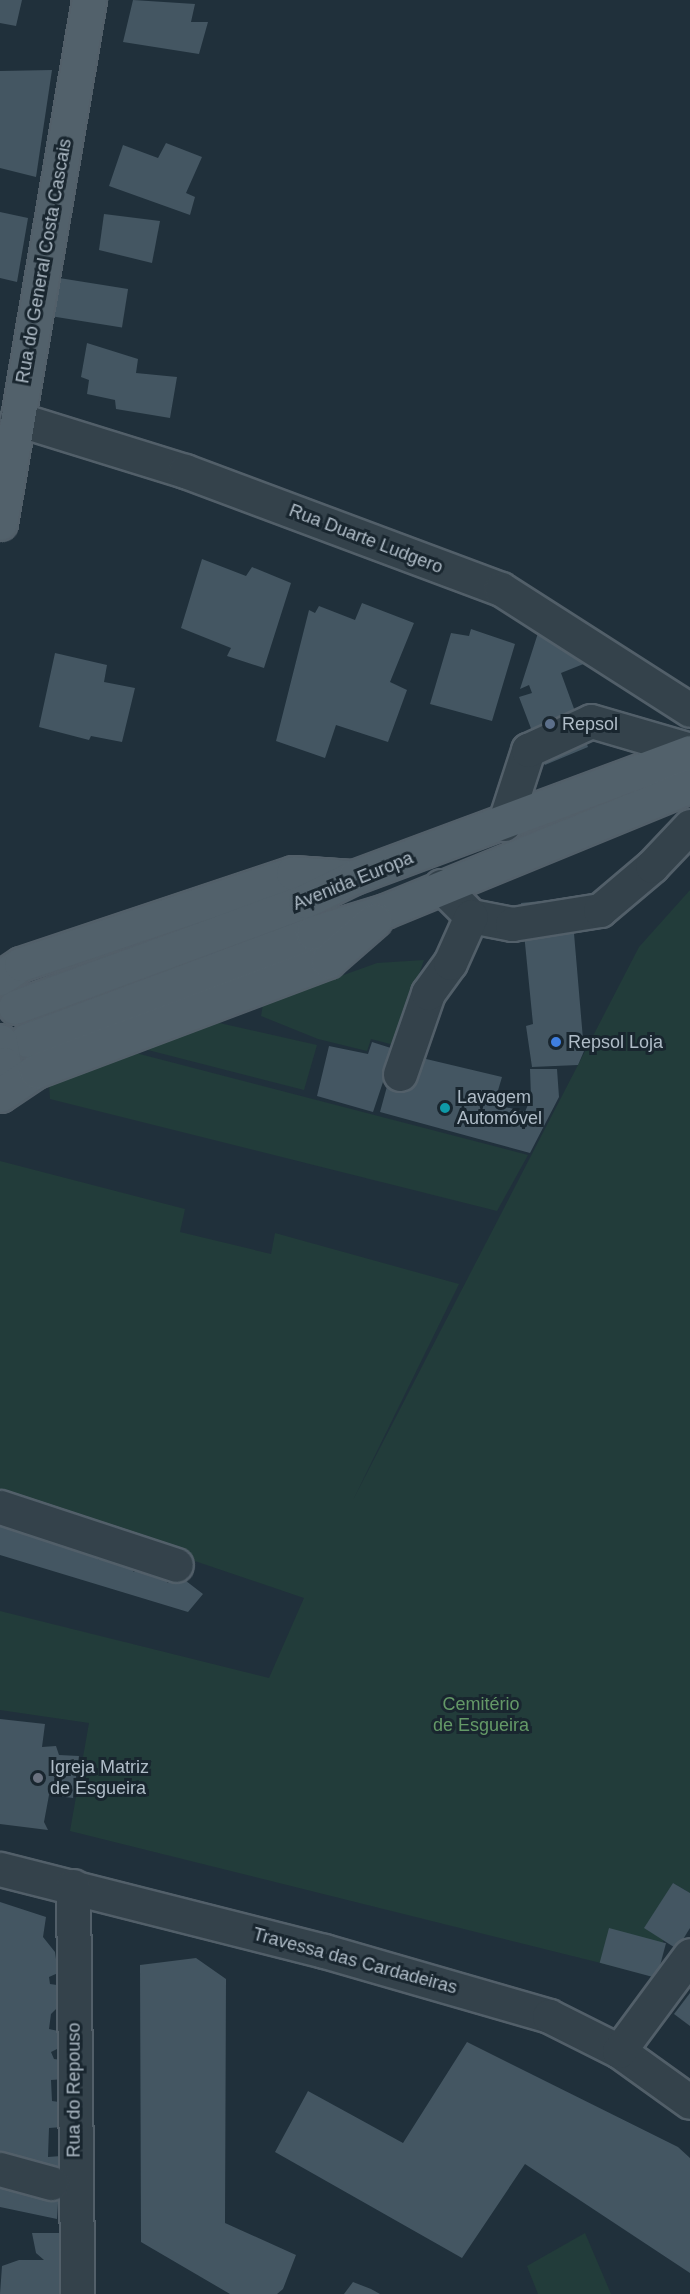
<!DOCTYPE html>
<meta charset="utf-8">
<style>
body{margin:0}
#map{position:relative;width:690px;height:2294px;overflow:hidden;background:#20303b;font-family:Helvetica,sans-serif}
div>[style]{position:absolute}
.green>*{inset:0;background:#223c3a}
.building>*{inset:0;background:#445662;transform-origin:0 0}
.roads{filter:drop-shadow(2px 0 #525f69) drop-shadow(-2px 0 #525f69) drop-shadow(0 2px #525f69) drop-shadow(0 -2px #525f69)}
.minor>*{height:33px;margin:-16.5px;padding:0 16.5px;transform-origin:16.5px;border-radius:16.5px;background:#34424b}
.major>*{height:33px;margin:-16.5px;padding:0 16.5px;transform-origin:16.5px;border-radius:16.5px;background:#52616b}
.dots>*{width:16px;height:16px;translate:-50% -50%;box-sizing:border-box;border:3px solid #19262f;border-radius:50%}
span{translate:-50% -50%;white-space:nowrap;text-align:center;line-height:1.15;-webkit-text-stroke:6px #19262f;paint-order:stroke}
.street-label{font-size:18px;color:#afbcc7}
.poi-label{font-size:18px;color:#afbcc7}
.left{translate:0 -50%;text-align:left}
.park-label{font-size:18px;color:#649967}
</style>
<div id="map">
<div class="green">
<div style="clip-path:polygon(690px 890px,690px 1893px,673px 1883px,657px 1977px,70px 1831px,89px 1723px,0 1710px,0 1611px,269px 1678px,304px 1598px,0 1495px,0 1161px,185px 1209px,180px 1232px,271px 1254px,275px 1233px,459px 1284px,353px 1500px,639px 947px)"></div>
<div style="clip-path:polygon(424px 960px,394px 1045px,371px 1039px,367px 1051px,318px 1039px,261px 1016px,263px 1004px,377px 963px)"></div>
<div style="clip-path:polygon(215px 1022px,317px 1045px,304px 1090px,140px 1048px)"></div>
<div style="clip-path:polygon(132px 1052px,528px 1155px,497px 1211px,50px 1099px,49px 1083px)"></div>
<div style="clip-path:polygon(585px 2233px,611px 2294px,538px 2294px,527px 2266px)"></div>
</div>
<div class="building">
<div style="clip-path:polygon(0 0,22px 0,16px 26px,0 23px)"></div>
<div style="clip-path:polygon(133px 0,195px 4px,191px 22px,208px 22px,199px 54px,123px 42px)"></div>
<div style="clip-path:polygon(52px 70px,36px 177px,0 168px,0 71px)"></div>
<div style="clip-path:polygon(166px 143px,202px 157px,186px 193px,195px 197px,190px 215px,109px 186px,123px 145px,158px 158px)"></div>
<div style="clip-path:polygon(0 212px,28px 218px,17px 282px,0 278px)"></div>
<div style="clip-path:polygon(104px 214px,160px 221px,152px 263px,99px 250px)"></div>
<div style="left:53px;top:277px;width:76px;height:39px;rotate:9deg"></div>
<div style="clip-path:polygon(87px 343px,138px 359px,136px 373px,177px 377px,170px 418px,116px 409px,115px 400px,87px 394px,89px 380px,81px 377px)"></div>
<div style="clip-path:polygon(202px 559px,246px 576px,252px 567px,291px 583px,264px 668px,227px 656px,231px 648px,181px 628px)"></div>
<div style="clip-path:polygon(362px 603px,414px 623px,390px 682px,407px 690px,388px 742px,336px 725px,325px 758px,276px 741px,309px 610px,315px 613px,319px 606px,355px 620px)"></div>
<div style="clip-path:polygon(471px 629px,515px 644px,492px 721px,430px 704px,451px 633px,469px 636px)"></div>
<div style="clip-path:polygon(538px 633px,586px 663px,561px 673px,588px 747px,545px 765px,519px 697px,532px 693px,529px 685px,520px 689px)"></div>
<div style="clip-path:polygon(55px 653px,107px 665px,104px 682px,135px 688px,122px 742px,91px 736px,89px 740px,39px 727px)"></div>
<div style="clip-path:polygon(571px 898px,584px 1051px,578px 1065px,532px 1067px,526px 1026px,533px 1024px,521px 903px)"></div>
<div style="clip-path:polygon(372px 1042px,394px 1049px,373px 1112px,317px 1096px,329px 1046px,368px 1054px)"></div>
<div style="clip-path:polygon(422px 1058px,502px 1077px,494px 1104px,525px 1112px,531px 1097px,530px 1069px,557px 1069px,559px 1097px,530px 1153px,380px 1112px,389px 1079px,414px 1086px)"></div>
<div style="clip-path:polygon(0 1514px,38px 1539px,47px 1530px,82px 1543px,99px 1560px,107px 1548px,134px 1572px,144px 1561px,168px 1583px,177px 1574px,203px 1594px,188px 1612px,0 1555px)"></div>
<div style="clip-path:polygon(0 1719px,45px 1724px,42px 1747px,56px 1746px,59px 1755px,79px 1756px,73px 1798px,49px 1795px,44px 1822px,48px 1830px,0 1824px)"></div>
<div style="clip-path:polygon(673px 1883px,690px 1893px,690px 1928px,677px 1949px,644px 1928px)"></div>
<div style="clip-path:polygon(0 1902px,46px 1917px,43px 1937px,55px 1952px,58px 1973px,49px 1977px,50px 1984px,57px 1985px,58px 2007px,51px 2014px,49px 2029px,58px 2031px,57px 2049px,51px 2052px,54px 2059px,62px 2060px,65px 2079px,51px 2080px,52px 2101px,59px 2102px,62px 2127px,49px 2128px,48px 2157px,61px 2156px,57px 2219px,0 2207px)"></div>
<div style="left:609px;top:1928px;width:59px;height:36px;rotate:15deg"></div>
<div style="clip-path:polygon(196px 1958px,226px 1979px,225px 2223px,296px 2255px,283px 2289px,277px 2294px,230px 2294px,141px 2242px,140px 1965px)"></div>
<div style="clip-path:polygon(690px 1993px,690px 2026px,674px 2014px)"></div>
<div style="clip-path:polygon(467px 2042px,678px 2147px,690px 2158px,690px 2273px,525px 2164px,462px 2258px,275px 2152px,308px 2091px,403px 2143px)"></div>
<div style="clip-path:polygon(32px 2233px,60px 2233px,64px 2294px,0 2294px,2px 2266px,19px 2260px,44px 2260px,36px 2253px)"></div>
<div style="clip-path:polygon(353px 2282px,371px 2289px,380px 2294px,344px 2294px)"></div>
</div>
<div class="roads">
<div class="minor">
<div style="left:17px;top:419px;width:176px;rotate:17.2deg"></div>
<div style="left:185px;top:471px;width:337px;rotate:20.5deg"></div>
<div style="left:501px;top:589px;width:224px;rotate:32.6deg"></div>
<div style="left:504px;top:824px;width:78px;rotate:-72deg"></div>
<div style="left:528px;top:750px;width:69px;rotate:-24.7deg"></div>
<div style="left:591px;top:721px;width:103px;rotate:16.3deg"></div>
<div style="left:441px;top:886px;width:42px;rotate:45deg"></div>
<div style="left:471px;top:916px;width:42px;rotate:11deg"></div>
<div style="left:512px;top:924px;width:89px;rotate:-9deg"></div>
<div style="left:600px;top:910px;width:68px;rotate:-40.2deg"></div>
<div style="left:652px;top:866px;width:55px;rotate:-46.5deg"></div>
<div style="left:400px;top:1074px;width:86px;rotate:-70.9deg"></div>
<div style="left:428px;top:993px;width:37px;rotate:-54deg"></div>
<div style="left:450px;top:963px;width:51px;rotate:-65.9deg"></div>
<div style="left:0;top:1507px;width:185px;rotate:18.2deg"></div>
<div style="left:0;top:1869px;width:334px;rotate:14.2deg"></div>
<div style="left:324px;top:1951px;width:234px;rotate:16.1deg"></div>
<div style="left:549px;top:2016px;width:78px;rotate:26.6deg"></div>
<div style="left:619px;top:2051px;width:87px;rotate:35.7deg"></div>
<div style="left:73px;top:1886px;width:408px;rotate:89.4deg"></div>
<div style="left:619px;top:2051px;width:119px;rotate:-53.5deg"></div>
<div style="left:0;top:2169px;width:53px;rotate:15.4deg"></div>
</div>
<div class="major">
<div style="left:0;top:523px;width:531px;rotate:-80.34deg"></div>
<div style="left:0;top:978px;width:25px;rotate:-34deg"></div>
<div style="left:21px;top:964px;width:287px;rotate:-18.5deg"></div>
<div style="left:293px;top:873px;width:59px;rotate:3.9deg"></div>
<div style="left:15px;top:1007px;width:309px;rotate:-20.1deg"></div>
<div style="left:305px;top:901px;width:55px;rotate:-26.1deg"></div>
<div style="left:354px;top:877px;width:358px;rotate:-20.4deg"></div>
<div style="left:27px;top:1040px;width:305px;rotate:-20.5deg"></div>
<div style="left:313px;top:933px;width:75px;rotate:-17deg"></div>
<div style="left:385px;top:911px;width:330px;rotate:-22.3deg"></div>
<div style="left:0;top:1041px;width:23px;rotate:80deg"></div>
<div style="left:4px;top:1064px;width:31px;rotate:97deg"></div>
<div style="left:0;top:1095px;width:43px;rotate:-33.7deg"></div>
<div style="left:36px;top:1071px;width:312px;rotate:-20.6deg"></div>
<div style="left:328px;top:961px;width:62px;rotate:-41.1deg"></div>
</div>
</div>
<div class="dots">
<div style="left:550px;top:724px;background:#5c6f8a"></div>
<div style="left:556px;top:1042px;background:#3f7fe0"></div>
<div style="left:445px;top:1108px;background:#0f9aa8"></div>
<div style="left:38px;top:1778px;background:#6b7280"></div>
</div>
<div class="street-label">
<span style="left:44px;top:261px;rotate:-80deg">Rua do General Costa Cascais</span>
<span style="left:366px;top:539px;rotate:21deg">Rua Duarte Ludgero</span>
<span style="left:353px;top:881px;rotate:-22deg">Avenida Europa</span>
<span style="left:355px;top:1961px;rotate:15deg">Travessa das Cardadeiras</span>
<span style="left:74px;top:2090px;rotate:-90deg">Rua do Repouso</span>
</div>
<div class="poi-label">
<span class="left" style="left:562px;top:724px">Repsol</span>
<span class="left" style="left:568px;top:1042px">Repsol Loja</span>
<span class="left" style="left:457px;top:1108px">Lavagem<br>Automóvel</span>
<span class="left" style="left:50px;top:1778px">Igreja Matriz<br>de Esgueira</span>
</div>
<div class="park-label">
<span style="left:481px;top:1715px">Cemitério<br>de Esgueira</span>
</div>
</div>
